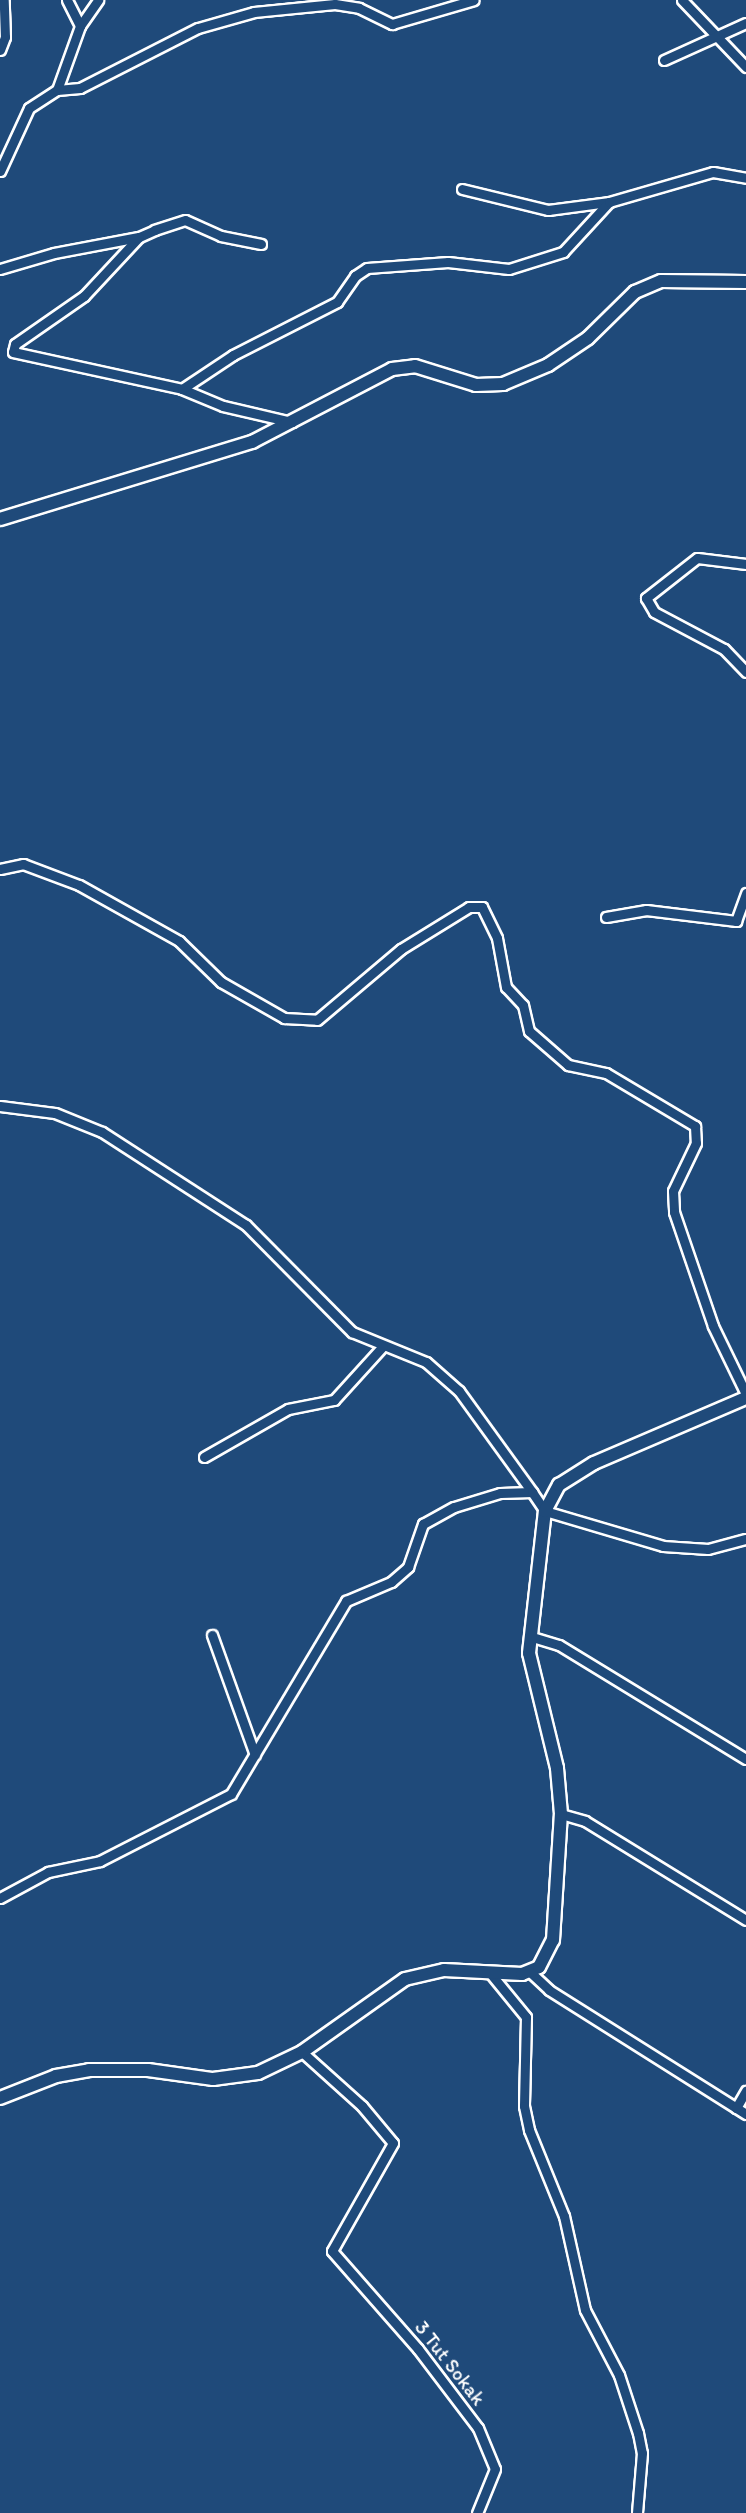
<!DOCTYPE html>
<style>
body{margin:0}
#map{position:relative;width:746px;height:2513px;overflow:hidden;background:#1f4a7a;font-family:Itim,sans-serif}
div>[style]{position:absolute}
.roads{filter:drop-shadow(2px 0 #fff) drop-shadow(-2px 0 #fff) drop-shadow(0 2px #fff) drop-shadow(0 -2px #fff)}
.minor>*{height:9px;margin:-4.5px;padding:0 4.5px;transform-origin:4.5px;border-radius:4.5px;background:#1f4a7a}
.tertiary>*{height:12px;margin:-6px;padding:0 6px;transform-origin:6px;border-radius:6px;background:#1f4a7a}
span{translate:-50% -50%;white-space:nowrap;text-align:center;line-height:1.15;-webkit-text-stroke:4.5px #1f4a7a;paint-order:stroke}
.street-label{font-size:20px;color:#fff}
</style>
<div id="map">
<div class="roads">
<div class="minor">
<div style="left:67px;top:0;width:29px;rotate:63deg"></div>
<div style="left:682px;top:0;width:93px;rotate:46.3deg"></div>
<div style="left:0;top:50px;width:14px;rotate:-69deg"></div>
<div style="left:5px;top:37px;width:37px;rotate:-92deg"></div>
<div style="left:664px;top:60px;width:90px;rotate:-24.3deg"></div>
<div style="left:57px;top:90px;width:68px;rotate:-70.2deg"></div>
<div style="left:80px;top:26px;width:32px;rotate:-55deg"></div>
<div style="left:0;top:171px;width:69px;rotate:-65.3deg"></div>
<div style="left:29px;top:108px;width:33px;rotate:-33deg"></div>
<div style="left:57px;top:90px;width:23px;rotate:-5deg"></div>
<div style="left:80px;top:88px;width:132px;rotate:-27deg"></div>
<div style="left:198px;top:28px;width:58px;rotate:-15.9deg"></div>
<div style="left:254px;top:12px;width:81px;rotate:-5.6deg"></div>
<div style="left:335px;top:4px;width:24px;rotate:9deg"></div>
<div style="left:359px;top:8px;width:37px;rotate:26deg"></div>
<div style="left:392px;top:24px;width:85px;rotate:-16.3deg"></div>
<div style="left:462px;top:189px;width:89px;rotate:13.7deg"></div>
<div style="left:548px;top:210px;width:62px;rotate:-7.5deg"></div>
<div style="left:261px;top:244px;width:41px;rotate:-168.7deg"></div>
<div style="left:221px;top:236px;width:39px;rotate:-156deg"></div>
<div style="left:185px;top:220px;width:32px;rotate:162deg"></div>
<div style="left:155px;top:230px;width:17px;rotate:156deg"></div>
<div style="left:139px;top:237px;width:81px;rotate:133deg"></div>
<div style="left:84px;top:296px;width:84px;rotate:145.2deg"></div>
<div style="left:15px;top:344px;width:8px;rotate:104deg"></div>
<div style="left:13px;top:352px;width:173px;rotate:12.3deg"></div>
<div style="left:182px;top:389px;width:44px;rotate:22.5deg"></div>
<div style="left:223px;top:406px;width:71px;rotate:13.1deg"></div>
<div style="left:0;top:269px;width:56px;rotate:-16.5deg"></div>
<div style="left:54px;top:253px;width:86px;rotate:-10.7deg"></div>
<div style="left:182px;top:389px;width:61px;rotate:-33.7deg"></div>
<div style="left:233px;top:355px;width:117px;rotate:-27deg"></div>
<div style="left:337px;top:302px;width:32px;rotate:-55deg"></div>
<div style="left:355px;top:276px;width:14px;rotate:-34deg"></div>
<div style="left:367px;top:268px;width:81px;rotate:-4.2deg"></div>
<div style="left:448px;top:262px;width:61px;rotate:6.5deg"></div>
<div style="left:509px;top:269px;width:57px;rotate:-17.5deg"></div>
<div style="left:563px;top:252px;width:68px;rotate:-47.4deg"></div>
<div style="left:609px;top:202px;width:108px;rotate:-16.1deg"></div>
<div style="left:713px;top:172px;width:34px;rotate:10deg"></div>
<div style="left:746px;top:564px;width:49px;rotate:-173deg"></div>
<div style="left:697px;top:558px;width:65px;rotate:141.9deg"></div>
<div style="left:646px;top:598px;width:16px;rotate:60deg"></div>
<div style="left:654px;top:612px;width:79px;rotate:27.9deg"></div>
<div style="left:724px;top:649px;width:32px;rotate:46deg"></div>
<div style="left:0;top:869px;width:24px;rotate:-12deg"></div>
<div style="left:23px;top:864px;width:60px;rotate:20.6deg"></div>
<div style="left:79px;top:885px;width:115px;rotate:29.2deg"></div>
<div style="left:179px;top:941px;width:59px;rotate:44.3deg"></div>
<div style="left:221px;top:982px;width:73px;rotate:29.7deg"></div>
<div style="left:284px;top:1018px;width:33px;rotate:3deg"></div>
<div style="left:317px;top:1020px;width:110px;rotate:-40.2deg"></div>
<div style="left:401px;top:949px;width:80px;rotate:-31.7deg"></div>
<div style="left:469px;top:907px;width:13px"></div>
<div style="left:482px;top:907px;width:34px;rotate:64deg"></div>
<div style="left:497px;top:938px;width:50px;rotate:79.6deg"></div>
<div style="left:506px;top:987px;width:25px;rotate:47deg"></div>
<div style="left:523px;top:1005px;width:27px;rotate:77deg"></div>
<div style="left:529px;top:1031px;width:52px;rotate:41.1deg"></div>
<div style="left:568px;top:1065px;width:39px;rotate:12deg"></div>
<div style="left:606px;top:1073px;width:104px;rotate:30.8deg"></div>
<div style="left:695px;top:1126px;width:17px;rotate:87deg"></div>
<div style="left:696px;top:1143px;width:53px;rotate:115.6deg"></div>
<div style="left:673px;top:1191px;width:21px;rotate:87deg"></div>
<div style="left:674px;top:1212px;width:120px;rotate:71.1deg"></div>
<div style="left:713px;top:1326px;width:76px;rotate:64.1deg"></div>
<div style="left:606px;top:917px;width:41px;rotate:-9.9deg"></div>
<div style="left:646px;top:910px;width:91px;rotate:7deg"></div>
<div style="left:736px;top:921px;width:30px;rotate:-70deg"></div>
<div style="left:0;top:1106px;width:55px;rotate:7.3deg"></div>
<div style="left:55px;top:1113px;width:51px;rotate:22deg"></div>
<div style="left:102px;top:1132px;width:171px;rotate:32.9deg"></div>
<div style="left:246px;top:1225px;width:151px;rotate:45.3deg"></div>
<div style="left:352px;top:1332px;width:80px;rotate:22.1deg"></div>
<div style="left:426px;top:1362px;width:44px;rotate:41.3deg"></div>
<div style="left:459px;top:1391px;width:125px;rotate:54.1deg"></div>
<div style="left:204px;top:1457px;width:97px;rotate:-29.7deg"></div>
<div style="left:288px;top:1409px;width:47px;rotate:-11.1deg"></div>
<div style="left:334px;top:1400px;width:72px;rotate:-47.8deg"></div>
<div style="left:212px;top:1635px;width:127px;rotate:70.3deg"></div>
<div style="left:529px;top:1636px;width:31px;rotate:17deg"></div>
<div style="left:559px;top:1645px;width:219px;rotate:31.4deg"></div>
<div style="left:561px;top:1814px;width:25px;rotate:16deg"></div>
<div style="left:585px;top:1821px;width:189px;rotate:31.6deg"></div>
<div style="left:0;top:1898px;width:55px;rotate:-28.4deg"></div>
<div style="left:48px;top:1872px;width:53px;rotate:-11.9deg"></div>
<div style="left:100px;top:1861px;width:147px;rotate:-27.1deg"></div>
<div style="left:231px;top:1794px;width:225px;rotate:-59.2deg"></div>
<div style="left:346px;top:1601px;width:49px;rotate:-22.9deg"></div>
<div style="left:391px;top:1582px;width:23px;rotate:-41deg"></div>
<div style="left:408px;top:1567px;width:46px;rotate:-70.8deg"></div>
<div style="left:423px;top:1524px;width:35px;rotate:-29deg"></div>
<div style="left:454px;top:1507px;width:48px;rotate:-16.9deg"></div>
<div style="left:500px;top:1493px;width:32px;rotate:-2deg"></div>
<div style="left:532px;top:1492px;width:23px;rotate:56deg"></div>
<div style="left:545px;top:1511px;width:123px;rotate:16.5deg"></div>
<div style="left:663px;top:1546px;width:45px;rotate:3.8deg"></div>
<div style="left:708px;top:1549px;width:39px;rotate:-15deg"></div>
<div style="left:530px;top:1972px;width:26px;rotate:43deg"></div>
<div style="left:549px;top:1990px;width:233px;rotate:32.2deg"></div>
<div style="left:490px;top:1973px;width:57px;rotate:50.7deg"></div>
<div style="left:526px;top:2017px;width:89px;rotate:91.3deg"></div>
<div style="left:524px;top:2106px;width:25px;rotate:78deg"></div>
<div style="left:529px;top:2130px;width:93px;rotate:67.9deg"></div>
<div style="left:564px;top:2216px;width:96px;rotate:77.4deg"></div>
<div style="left:585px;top:2310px;width:73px;rotate:62.4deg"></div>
<div style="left:619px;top:2375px;width:61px;rotate:71.9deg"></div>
<div style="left:638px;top:2433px;width:20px;rotate:79deg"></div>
<div style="left:642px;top:2453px;width:60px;rotate:94.8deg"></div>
<div style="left:302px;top:2052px;width:81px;rotate:42deg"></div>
<div style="left:362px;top:2106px;width:48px;rotate:50deg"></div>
<div style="left:393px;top:2143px;width:124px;rotate:119.5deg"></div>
<div style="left:332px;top:2251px;width:130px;rotate:48.7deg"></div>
<div style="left:418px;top:2349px;width:99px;rotate:52.8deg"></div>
<div style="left:478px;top:2428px;width:44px;rotate:67.5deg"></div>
<div style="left:495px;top:2469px;width:48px;rotate:112.2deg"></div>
<div style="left:736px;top:2108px;width:20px;rotate:-60deg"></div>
</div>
<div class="tertiary">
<div style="left:0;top:519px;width:264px;rotate:-17deg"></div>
<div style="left:252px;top:442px;width:158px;rotate:-27.5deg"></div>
<div style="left:392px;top:369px;width:23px;rotate:-7deg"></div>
<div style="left:415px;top:366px;width:64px;rotate:17.3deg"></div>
<div style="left:476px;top:385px;width:27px;rotate:-2deg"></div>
<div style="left:503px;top:384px;width:49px;rotate:-22.9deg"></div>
<div style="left:548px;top:365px;width:48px;rotate:-34deg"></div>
<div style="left:588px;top:338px;width:66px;rotate:-44.4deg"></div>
<div style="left:635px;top:292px;width:28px;rotate:-23deg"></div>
<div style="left:661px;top:281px;width:85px;rotate:0.7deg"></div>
<div style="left:0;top:2098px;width:60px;rotate:-21.4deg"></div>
<div style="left:56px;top:2076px;width:34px;rotate:-10deg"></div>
<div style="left:89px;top:2070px;width:59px"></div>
<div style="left:148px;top:2070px;width:66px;rotate:7.9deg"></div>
<div style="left:213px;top:2079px;width:45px;rotate:-7.6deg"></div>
<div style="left:258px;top:2073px;width:49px;rotate:-25.5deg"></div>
<div style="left:302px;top:2052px;width:126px;rotate:-35.3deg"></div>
<div style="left:405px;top:1979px;width:40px;rotate:-13deg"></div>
<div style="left:444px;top:1970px;width:78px;rotate:2.9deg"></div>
<div style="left:522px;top:1974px;width:18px;rotate:-22deg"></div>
<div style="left:539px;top:1967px;width:30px;rotate:-63deg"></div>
<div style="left:553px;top:1940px;width:126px;rotate:-86.4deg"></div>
<div style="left:561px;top:1814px;width:46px;rotate:-95deg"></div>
<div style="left:557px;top:1768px;width:118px;rotate:-103.7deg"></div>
<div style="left:529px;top:1653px;width:143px;rotate:-83.6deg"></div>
<div style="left:545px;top:1511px;width:30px;rotate:-62deg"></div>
<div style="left:559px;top:1485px;width:41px;rotate:-32.2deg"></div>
<div style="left:594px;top:1463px;width:165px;rotate:-23.2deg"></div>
</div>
</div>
<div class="street-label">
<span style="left:450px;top:2363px;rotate:52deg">3 Tut Sokak</span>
</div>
</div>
